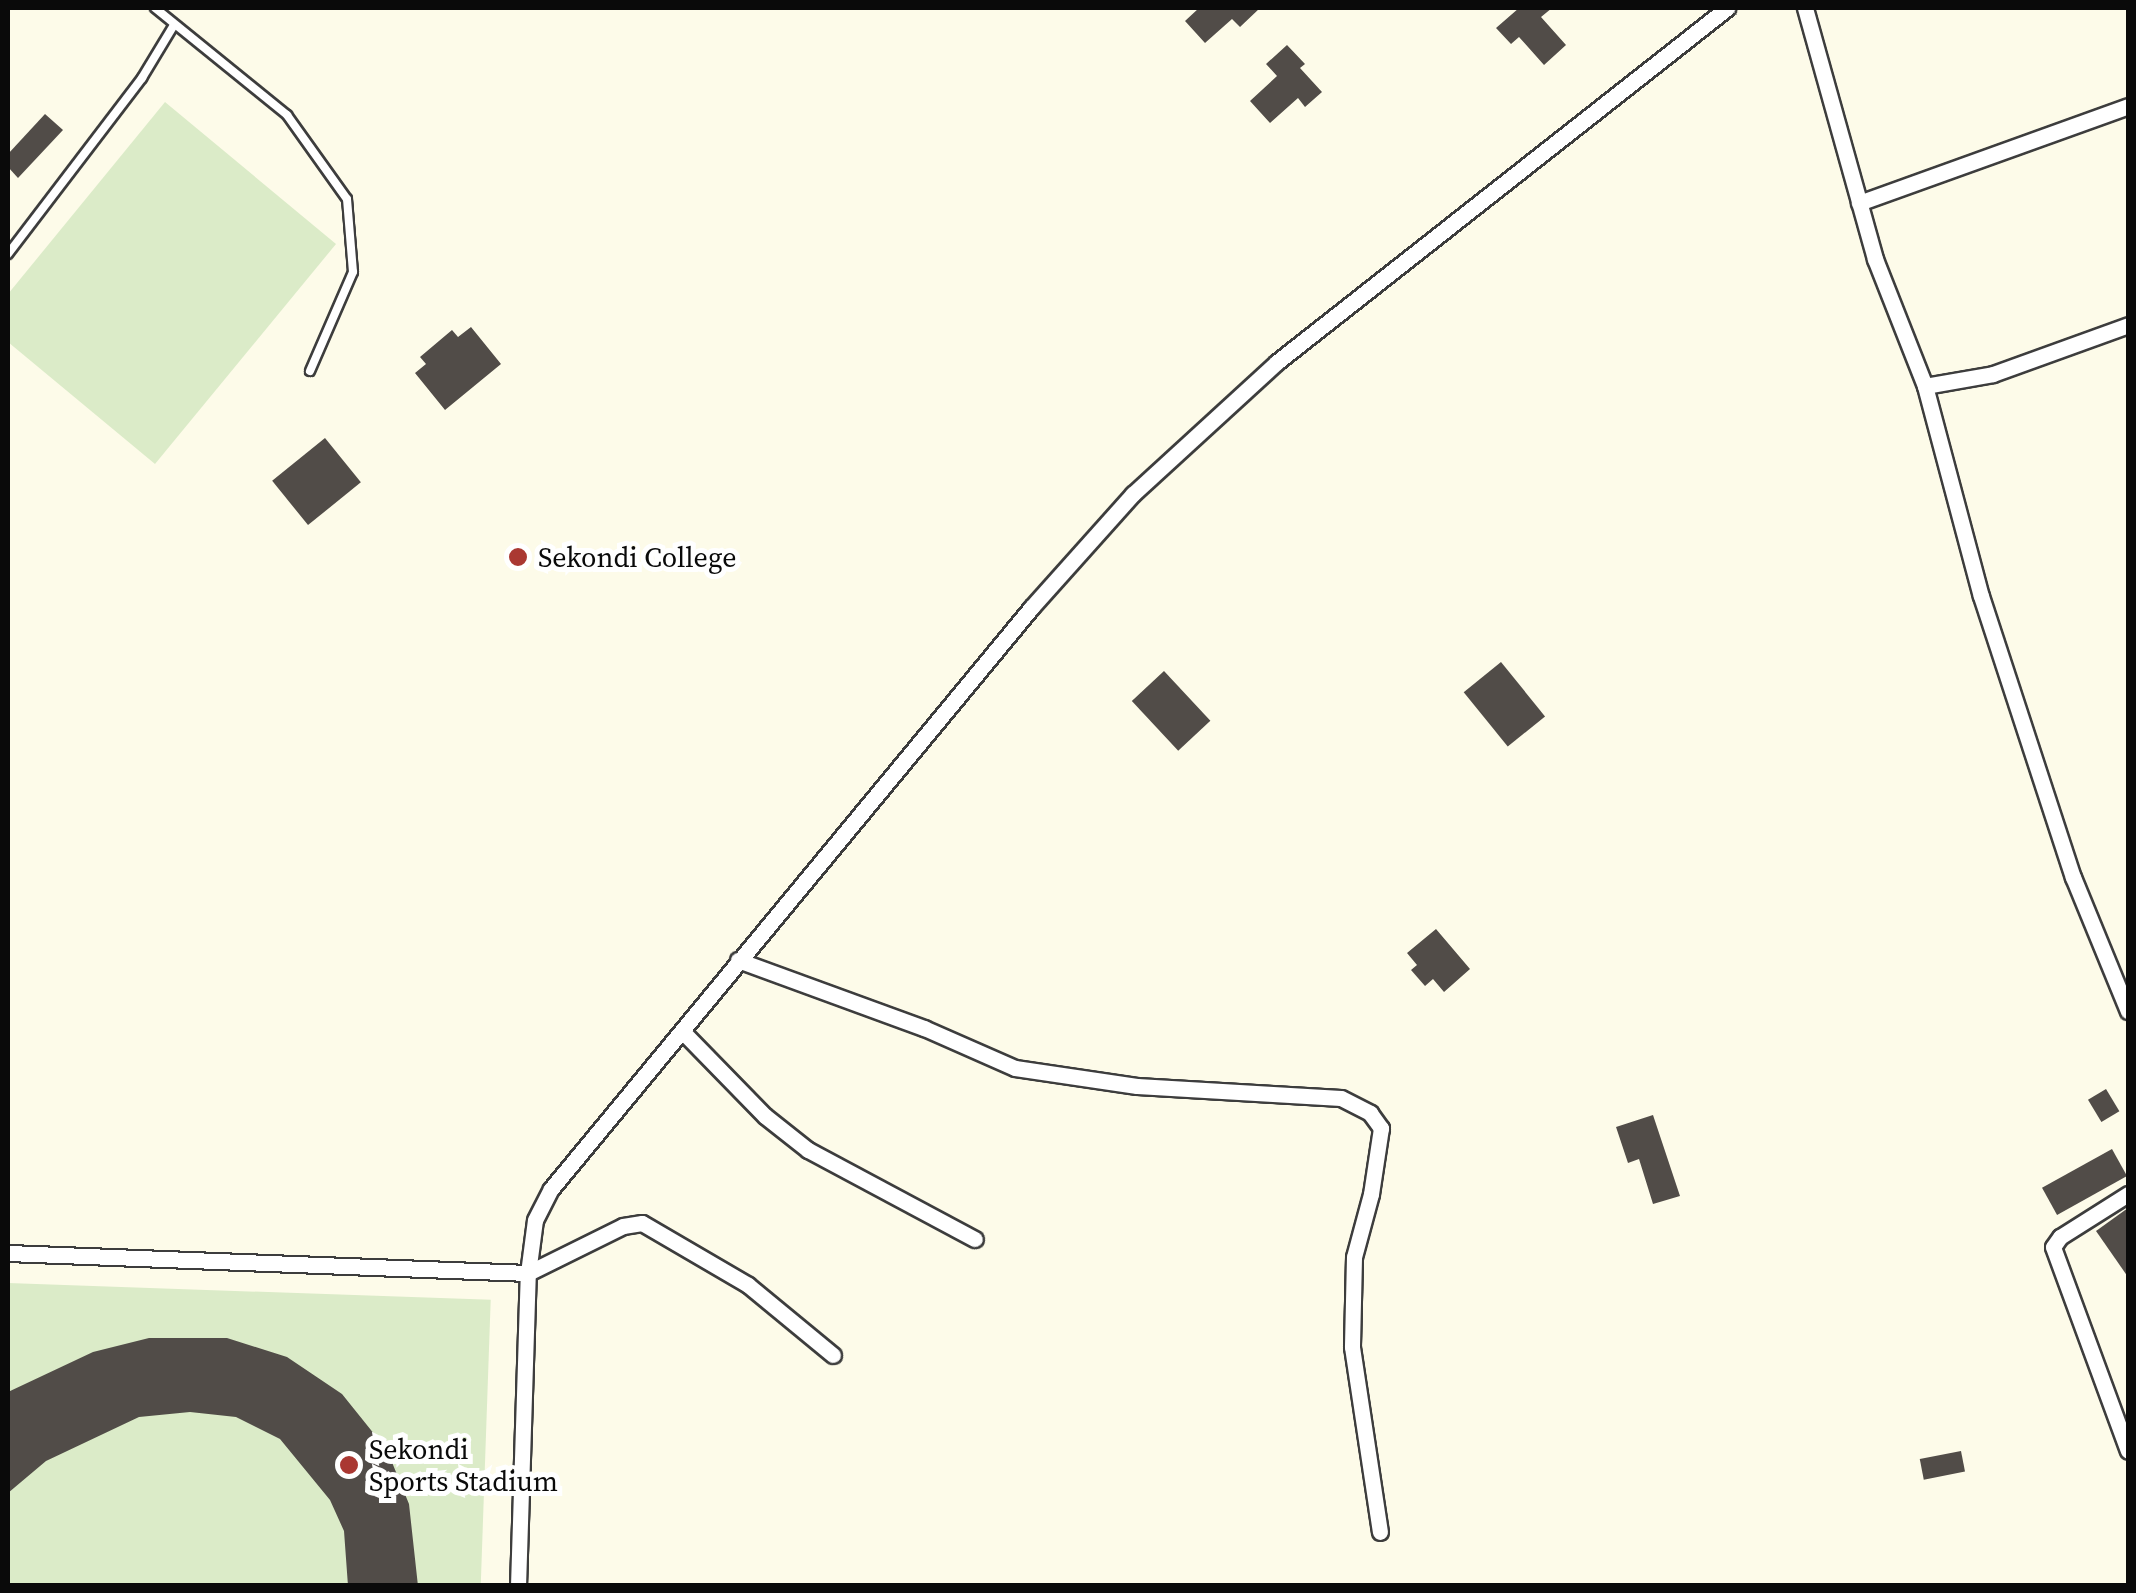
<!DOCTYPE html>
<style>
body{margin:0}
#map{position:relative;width:2136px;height:1593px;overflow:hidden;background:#fdfbe9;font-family:"Source Serif 4",serif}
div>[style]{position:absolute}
.pitch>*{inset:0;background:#dbebc8;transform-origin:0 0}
.building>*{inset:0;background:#514c48;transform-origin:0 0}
.roads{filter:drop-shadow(2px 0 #3d3d3d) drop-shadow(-2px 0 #3d3d3d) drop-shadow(0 2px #3d3d3d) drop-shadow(0 -2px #3d3d3d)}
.service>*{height:8px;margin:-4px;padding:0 4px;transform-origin:4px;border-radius:4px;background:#fff}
.minor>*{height:15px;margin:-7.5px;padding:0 7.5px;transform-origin:7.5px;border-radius:7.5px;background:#fff}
.dots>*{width:28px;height:28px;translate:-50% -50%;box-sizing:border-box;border:5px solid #fff;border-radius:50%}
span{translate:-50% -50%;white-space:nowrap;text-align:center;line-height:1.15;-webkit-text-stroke:10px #fff;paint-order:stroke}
.poi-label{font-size:28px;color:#0a0a0a}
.left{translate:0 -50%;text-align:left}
.frame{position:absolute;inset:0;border:10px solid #0a0a0a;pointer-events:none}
</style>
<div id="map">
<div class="pitch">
<div style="clip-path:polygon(165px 102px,336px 244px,155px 464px,8px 342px,8px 294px)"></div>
<div style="left:8px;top:1283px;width:483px;height:303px;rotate:2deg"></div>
</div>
<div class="building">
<div style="clip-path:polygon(1199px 8px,1260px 8px,1240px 27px,1232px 19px,1205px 43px,1185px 21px)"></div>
<div style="clip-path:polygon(1519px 8px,1552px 8px,1541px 17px,1566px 45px,1544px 65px,1519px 37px,1511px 44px,1496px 28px)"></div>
<div style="clip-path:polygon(1287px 45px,1305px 64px,1300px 68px,1322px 92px,1305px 107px,1298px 98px,1270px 123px,1250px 101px,1277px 76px,1266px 64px)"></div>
<div style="clip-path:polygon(45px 114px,63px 130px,18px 178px,8px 167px,8px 154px)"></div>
<div style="clip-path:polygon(471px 327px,501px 364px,445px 410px,415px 373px,426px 364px,420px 357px,452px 330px,458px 337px)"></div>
<div style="left:325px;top:438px;width:57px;height:68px;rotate:51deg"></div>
<div style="left:1501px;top:662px;width:70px;height:48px;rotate:51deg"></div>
<div style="left:1164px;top:671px;width:68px;height:44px;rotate:47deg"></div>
<div style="clip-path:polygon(1436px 929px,1470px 969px,1444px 992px,1433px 979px,1425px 986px,1411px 970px,1417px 965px,1407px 953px)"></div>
<div style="left:2106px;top:1089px;width:26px;height:21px;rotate:59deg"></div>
<div style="clip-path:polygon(1653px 1115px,1680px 1196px,1653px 1204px,1639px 1159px,1628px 1163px,1616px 1127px)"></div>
<div style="left:2112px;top:1149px;width:31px;height:80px;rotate:61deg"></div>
<div style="clip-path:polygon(2128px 1208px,2128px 1277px,2096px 1231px)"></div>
<div style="clip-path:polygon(149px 1338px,227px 1338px,287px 1357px,342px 1394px,387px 1450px,409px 1504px,418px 1586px,348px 1586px,344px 1531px,330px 1500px,280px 1439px,236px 1417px,190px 1412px,139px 1417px,46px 1461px,8px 1493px,8px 1392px,93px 1352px)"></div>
<div style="left:1961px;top:1451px;width:21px;height:42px;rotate:79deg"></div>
</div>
<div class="roads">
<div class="service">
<div style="left:155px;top:8px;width:170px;rotate:39deg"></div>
<div style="left:287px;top:115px;width:103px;rotate:54.5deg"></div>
<div style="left:347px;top:199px;width:73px;rotate:85.3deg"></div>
<div style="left:353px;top:272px;width:108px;rotate:113.5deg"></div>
<div style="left:8px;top:254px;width:221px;rotate:-52.7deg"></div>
<div style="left:142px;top:78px;width:62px;rotate:-58.9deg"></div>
</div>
<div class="minor">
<div style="left:1805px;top:8px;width:261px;rotate:74.4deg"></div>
<div style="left:1875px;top:259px;width:136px;rotate:68.5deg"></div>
<div style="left:1925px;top:386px;width:217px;rotate:75.1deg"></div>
<div style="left:1981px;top:596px;width:296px;rotate:71.9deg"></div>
<div style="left:2073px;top:877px;width:145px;rotate:67.7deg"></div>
<div style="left:1859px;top:203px;width:286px;rotate:-19.8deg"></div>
<div style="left:1925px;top:386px;width:69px;rotate:-10deg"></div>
<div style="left:1993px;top:374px;width:144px;rotate:-19.9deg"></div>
<div style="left:738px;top:960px;width:198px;rotate:20.1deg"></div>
<div style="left:924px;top:1028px;width:99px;rotate:23.7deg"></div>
<div style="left:1015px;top:1068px;width:123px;rotate:8.4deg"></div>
<div style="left:1137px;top:1086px;width:204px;rotate:3.4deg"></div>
<div style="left:1341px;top:1098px;width:33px;rotate:27deg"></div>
<div style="left:1370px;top:1113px;width:19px;rotate:54deg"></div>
<div style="left:1381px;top:1128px;width:67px;rotate:98.6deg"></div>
<div style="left:1371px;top:1194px;width:65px;rotate:105.1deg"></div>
<div style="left:1354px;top:1257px;width:90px;rotate:91.3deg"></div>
<div style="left:1352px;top:1347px;width:187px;rotate:81.4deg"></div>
<div style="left:683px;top:1032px;width:117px;rotate:45.7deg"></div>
<div style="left:765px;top:1116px;width:55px;rotate:38.3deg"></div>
<div style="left:808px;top:1150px;width:189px;rotate:28.1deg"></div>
<div style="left:2128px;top:1194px;width:80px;rotate:147.7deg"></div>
<div style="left:2060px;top:1237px;width:12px;rotate:125deg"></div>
<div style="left:2053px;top:1247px;width:217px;rotate:69.8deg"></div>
<div style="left:8px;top:1253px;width:520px;rotate:2.2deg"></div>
<div style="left:528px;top:1273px;width:106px;rotate:-26.3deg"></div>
<div style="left:623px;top:1226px;width:19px;rotate:-9deg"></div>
<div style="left:642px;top:1223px;width:123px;rotate:30.3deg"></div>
<div style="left:748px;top:1285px;width:110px;rotate:39.5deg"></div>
<div style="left:518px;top:1586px;width:313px;rotate:-88.2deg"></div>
<div style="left:528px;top:1273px;width:53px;rotate:-82.5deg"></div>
<div style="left:535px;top:1220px;width:35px;rotate:-63deg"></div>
<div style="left:551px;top:1189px;width:754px;rotate:-50.44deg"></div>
<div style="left:1031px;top:608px;width:153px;rotate:-48.2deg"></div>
<div style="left:1133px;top:494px;width:195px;rotate:-42.5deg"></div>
<div style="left:1277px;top:362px;width:573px;rotate:-38.19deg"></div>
</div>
</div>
<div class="dots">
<div style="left:518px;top:557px;background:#aa3832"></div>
<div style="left:349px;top:1465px;background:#aa3832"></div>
</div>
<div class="poi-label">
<span class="left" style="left:538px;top:557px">Sekondi College</span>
<span class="left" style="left:369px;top:1465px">Sekondi<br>Sports Stadium</span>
</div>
<div class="frame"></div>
</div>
